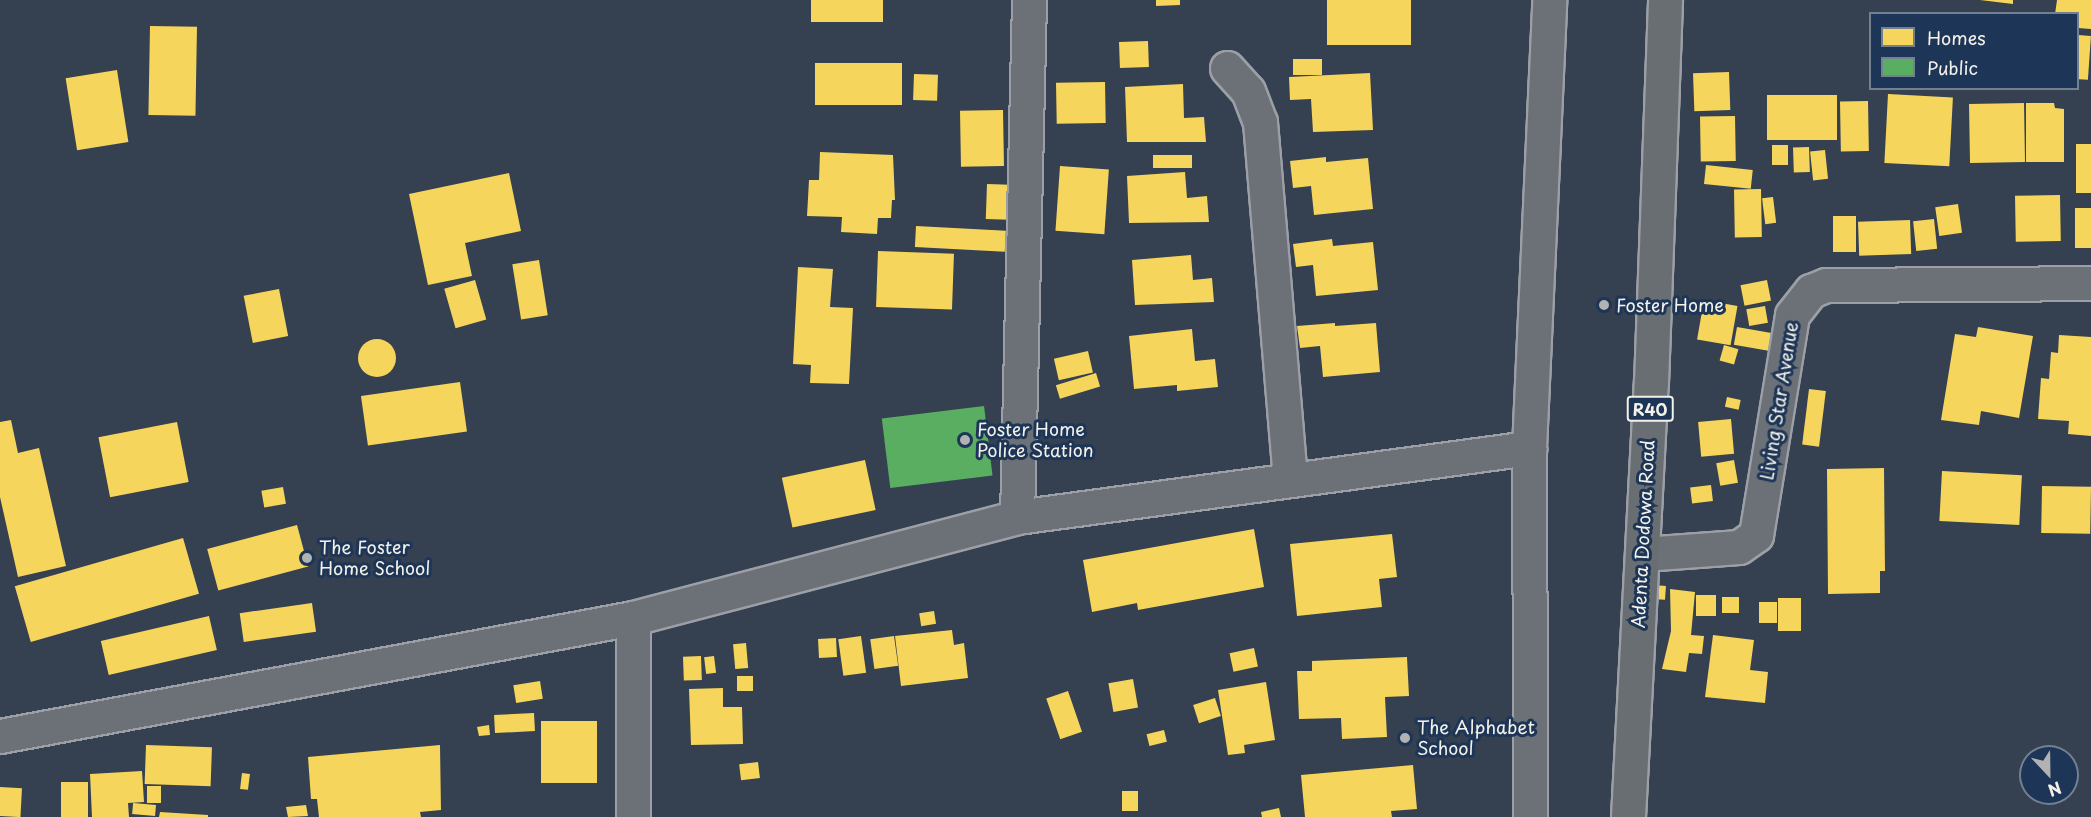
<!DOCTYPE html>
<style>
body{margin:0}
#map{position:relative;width:2091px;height:817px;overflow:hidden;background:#354050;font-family:"Playpen Sans",sans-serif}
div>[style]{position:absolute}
.homes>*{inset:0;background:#f6d55c;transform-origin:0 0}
.round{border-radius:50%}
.public>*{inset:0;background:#5aae61;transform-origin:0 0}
.roads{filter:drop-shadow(2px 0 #9ca0a6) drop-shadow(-2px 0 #9ca0a6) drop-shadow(0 2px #9ca0a6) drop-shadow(0 -2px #9ca0a6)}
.minor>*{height:33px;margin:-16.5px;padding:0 16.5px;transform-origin:16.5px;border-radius:16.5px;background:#6c7077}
.primary>*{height:33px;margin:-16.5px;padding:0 16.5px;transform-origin:16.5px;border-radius:16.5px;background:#696e72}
.dots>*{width:16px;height:16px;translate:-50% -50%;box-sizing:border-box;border:3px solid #1d3557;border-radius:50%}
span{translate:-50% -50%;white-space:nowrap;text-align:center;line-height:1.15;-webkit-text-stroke:6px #1d3557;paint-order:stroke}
.shield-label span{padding:2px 4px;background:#1d3557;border:2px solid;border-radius:4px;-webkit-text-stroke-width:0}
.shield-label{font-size:16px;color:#f4f1e8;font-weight:700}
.poi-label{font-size:18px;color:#f4f1e8}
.left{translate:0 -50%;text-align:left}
.street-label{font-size:18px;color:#f4f1e8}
.legend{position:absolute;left:1869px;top:12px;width:210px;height:78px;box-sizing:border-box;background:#1d3557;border:2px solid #738091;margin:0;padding:8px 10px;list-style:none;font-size:18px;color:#f4f1e8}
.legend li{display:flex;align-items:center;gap:12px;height:30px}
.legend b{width:30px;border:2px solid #738091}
.north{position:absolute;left:2019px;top:745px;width:60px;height:60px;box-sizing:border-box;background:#1d3557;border:2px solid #738091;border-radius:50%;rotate:158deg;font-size:16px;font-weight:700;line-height:24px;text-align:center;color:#f4f1e8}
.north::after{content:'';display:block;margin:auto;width:21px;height:27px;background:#b1b3b3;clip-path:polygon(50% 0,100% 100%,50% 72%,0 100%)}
</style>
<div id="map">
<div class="homes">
<div style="left:811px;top:0;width:72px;height:22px"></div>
<div style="clip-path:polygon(1156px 0,1180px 0,1180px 5px,1156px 6px)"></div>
<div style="left:1327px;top:0;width:84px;height:45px"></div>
<div style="clip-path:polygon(1980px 0,2013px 0,2013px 4px)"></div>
<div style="clip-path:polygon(2057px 0,2091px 0,2091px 29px,2078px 28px,2078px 14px,2055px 14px)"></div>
<div style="left:150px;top:26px;width:47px;height:89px;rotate:1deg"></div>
<div style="left:2078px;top:35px;width:13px;height:44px;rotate:4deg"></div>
<div style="left:1148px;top:41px;width:26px;height:29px;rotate:88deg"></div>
<div style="left:1293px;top:59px;width:29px;height:16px"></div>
<div style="left:902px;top:63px;width:42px;height:87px;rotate:90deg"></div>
<div style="left:117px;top:70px;width:73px;height:52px;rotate:81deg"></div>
<div style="left:1729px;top:72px;width:38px;height:36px;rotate:88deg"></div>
<div style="clip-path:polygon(1370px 73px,1373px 130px,1313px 132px,1311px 99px,1290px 100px,1289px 77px)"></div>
<div style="left:914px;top:74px;width:24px;height:26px;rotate:2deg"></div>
<div style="left:1105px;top:82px;width:41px;height:49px;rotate:89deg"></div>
<div style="clip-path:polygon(1183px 84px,1184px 118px,1204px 117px,1206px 142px,1127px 142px,1125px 87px)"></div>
<div style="left:1888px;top:94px;width:65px;height:69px;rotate:3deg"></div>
<div style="left:1837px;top:95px;width:45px;height:70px;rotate:90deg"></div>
<div style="left:1868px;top:101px;width:50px;height:28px;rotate:89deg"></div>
<div style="left:2024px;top:103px;width:59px;height:55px;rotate:89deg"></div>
<div style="clip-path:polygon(2026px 103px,2054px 103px,2055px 108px,2064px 109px,2064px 162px,2026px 162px)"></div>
<div style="left:1003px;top:110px;width:56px;height:43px;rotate:89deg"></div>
<div style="left:1735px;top:116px;width:45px;height:35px;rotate:89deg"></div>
<div style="left:2076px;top:144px;width:15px;height:49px"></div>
<div style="left:1772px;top:145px;width:16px;height:20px"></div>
<div style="left:1809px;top:147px;width:25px;height:16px;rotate:88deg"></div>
<div style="left:1825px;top:150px;width:29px;height:15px;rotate:84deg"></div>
<div style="clip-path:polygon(820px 152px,893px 155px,895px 200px,892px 200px,891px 218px,878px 218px,877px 234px,841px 232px,842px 217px,807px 216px,809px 180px,819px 180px)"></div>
<div style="left:1192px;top:155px;width:13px;height:39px;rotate:90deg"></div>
<div style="clip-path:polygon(1326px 157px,1326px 162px,1368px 158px,1373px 209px,1314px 215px,1311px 186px,1293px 188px,1290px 161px)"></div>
<div style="left:1706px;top:165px;width:47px;height:19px;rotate:6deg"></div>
<div style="left:1060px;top:166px;width:49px;height:65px;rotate:4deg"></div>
<div style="clip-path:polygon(1185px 172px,1187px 198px,1207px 196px,1209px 222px,1129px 223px,1127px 176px)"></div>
<div style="clip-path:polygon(509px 173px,521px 231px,465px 243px,472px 276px,428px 285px,409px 194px)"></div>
<div style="left:987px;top:184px;width:23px;height:35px;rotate:2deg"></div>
<div style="left:1761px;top:189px;width:48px;height:27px;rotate:89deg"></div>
<div style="left:2060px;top:195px;width:46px;height:45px;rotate:89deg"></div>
<div style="left:1773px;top:197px;width:26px;height:11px;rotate:83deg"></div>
<div style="left:1958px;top:204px;width:29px;height:23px;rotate:82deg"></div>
<div style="left:2075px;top:208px;width:16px;height:40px"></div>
<div style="left:1833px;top:216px;width:23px;height:36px"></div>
<div style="left:1934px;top:219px;width:30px;height:21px;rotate:84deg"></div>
<div style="left:1910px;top:220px;width:34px;height:52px;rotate:88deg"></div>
<div style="left:916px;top:226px;width:90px;height:21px;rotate:3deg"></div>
<div style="clip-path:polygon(1332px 239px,1333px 246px,1373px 242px,1378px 290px,1316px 296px,1313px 265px,1296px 267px,1293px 244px)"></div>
<div style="left:878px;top:251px;width:76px;height:56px;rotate:2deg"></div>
<div style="clip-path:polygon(1191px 255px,1193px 280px,1212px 278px,1214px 302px,1135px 305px,1132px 260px)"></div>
<div style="left:539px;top:260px;width:56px;height:27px;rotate:81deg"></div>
<div style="clip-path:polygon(798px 267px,833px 269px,830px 307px,853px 308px,849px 384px,810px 383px,811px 365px,793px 364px)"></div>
<div style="left:475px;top:280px;width:41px;height:32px;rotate:74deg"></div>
<div style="left:1767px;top:280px;width:21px;height:27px;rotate:79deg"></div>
<div style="left:279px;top:289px;width:48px;height:36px;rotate:79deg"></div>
<div style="left:1704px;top:300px;width:34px;height:40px;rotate:10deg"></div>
<div style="left:1765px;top:306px;width:17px;height:19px;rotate:80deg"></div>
<div style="clip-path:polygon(1335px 323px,1335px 326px,1376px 323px,1380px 372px,1323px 377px,1320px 346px,1300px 348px,1297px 326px)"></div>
<div style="left:1737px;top:327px;width:35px;height:18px;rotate:10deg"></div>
<div style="clip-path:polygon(1978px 327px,2033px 336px,2019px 418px,1981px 411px,1979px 425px,1941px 420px,1955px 334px,1976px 337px)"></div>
<div style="clip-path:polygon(1192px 329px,1195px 361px,1215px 359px,1218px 387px,1177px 391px,1177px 385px,1134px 389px,1129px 336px)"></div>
<div style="clip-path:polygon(2059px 335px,2091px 337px,2091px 436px,2068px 434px,2069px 421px,2038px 419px,2041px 378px,2049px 379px,2051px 352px,2058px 353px)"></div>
<div class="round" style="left:358px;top:339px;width:38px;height:38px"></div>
<div style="left:1724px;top:345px;width:15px;height:16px;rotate:16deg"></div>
<div style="left:1088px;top:351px;width:22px;height:35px;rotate:77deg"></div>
<div style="left:1096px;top:373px;width:14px;height:42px;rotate:73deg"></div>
<div style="left:460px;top:382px;width:50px;height:100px;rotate:82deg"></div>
<div style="left:1809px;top:389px;width:17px;height:56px;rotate:7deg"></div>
<div style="left:1727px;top:397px;width:14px;height:10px;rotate:12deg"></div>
<div style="left:1731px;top:419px;width:35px;height:33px;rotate:85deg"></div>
<div style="clip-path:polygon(11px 420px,18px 453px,39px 448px,66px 566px,18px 577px,0 497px,0 422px)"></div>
<div style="left:177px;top:422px;width:61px;height:80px;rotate:79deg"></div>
<div style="left:865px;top:460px;width:51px;height:85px;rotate:78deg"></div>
<div style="left:1734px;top:460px;width:23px;height:18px;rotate:80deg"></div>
<div style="clip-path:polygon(1884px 468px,1885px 571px,1880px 571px,1880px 593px,1828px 594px,1827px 469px)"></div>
<div style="left:1942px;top:471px;width:80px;height:50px;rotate:3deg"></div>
<div style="left:1711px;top:485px;width:16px;height:21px;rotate:83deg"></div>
<div style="left:2042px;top:486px;width:49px;height:47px;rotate:1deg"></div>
<div style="left:283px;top:487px;width:17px;height:22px;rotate:80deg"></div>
<div style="left:297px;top:525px;width:43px;height:93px;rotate:75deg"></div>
<div style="clip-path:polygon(1254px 529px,1264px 587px,1138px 610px,1137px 603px,1092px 612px,1083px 560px)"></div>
<div style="clip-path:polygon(1392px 534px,1397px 577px,1379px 579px,1382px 607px,1297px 616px,1290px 544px)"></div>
<div style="left:183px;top:538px;width:58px;height:175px;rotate:74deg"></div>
<div style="left:1653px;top:585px;width:13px;height:14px;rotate:4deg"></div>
<div style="clip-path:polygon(1670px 589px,1695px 592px,1691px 635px,1704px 636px,1702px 654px,1689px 653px,1686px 672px,1662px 669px,1671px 631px)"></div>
<div style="left:1696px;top:595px;width:20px;height:21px"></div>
<div style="left:1722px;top:597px;width:17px;height:16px"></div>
<div style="left:1778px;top:598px;width:23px;height:33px"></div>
<div style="left:1759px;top:602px;width:18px;height:21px"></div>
<div style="left:312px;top:603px;width:29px;height:73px;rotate:82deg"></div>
<div style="left:934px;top:611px;width:13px;height:15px;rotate:81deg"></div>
<div style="left:209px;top:616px;width:35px;height:111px;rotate:77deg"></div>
<div style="clip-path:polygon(952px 630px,954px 645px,964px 643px,968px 678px,901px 686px,895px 636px)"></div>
<div style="clip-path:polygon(1713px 635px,1754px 640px,1750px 670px,1768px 672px,1765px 703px,1705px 697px)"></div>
<div style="left:861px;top:636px;width:37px;height:23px;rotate:82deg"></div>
<div style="left:894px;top:636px;width:30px;height:24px;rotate:82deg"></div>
<div style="left:836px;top:638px;width:19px;height:18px;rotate:87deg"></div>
<div style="left:746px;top:643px;width:25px;height:13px;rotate:85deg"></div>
<div style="left:1254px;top:648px;width:19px;height:25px;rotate:78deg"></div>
<div style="left:701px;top:656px;width:24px;height:18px;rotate:88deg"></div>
<div style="left:714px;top:656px;width:17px;height:10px;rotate:83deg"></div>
<div style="clip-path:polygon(1407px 657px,1409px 696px,1385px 697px,1387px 737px,1342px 739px,1341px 718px,1299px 719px,1297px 671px,1312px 671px,1312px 661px)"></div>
<div style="left:737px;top:676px;width:16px;height:15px"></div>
<div style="left:1133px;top:679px;width:29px;height:25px;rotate:80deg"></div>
<div style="left:540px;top:681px;width:18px;height:27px;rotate:81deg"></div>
<div style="clip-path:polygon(1266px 682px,1275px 740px,1244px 745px,1245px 753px,1228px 755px,1218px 690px)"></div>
<div style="clip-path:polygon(723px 688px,723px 707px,742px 707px,743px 744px,691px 745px,689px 689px)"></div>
<div style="left:1068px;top:691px;width:43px;height:23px;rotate:71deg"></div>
<div style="left:1215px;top:698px;width:19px;height:23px;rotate:72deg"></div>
<div style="left:534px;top:713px;width:18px;height:40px;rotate:87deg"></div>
<div style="left:541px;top:721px;width:56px;height:62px"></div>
<div style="clip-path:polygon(489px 725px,490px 735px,479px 736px,477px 727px)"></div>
<div style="left:1164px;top:730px;width:12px;height:18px;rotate:76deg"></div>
<div style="left:146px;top:745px;width:66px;height:39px;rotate:2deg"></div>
<div style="clip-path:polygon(440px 745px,441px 810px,420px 812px,421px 817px,319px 817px,317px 799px,311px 799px,308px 757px)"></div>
<div style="left:758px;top:762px;width:16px;height:19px;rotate:83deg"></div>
<div style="clip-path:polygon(1413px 765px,1417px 809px,1391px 811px,1392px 817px,1305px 817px,1301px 775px)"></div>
<div style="clip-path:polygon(142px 771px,144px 802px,128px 803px,129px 817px,92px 817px,90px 774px)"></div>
<div style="left:242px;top:773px;width:8px;height:16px;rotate:7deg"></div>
<div style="left:61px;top:782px;width:27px;height:35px"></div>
<div style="left:147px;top:786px;width:14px;height:17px"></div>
<div style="left:0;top:787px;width:22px;height:29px;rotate:3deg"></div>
<div style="left:1122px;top:791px;width:16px;height:20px"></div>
<div style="left:156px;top:805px;width:11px;height:23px;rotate:95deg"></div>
<div style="clip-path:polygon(306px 805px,308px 816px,288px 817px,286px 807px)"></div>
<div style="clip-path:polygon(1279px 808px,1281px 817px,1262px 817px,1261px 812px)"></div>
<div style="clip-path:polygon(160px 812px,208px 815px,208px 817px,159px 817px)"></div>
</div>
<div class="public">
<div style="left:984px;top:406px;width:70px;height:103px;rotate:83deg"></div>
</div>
<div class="roads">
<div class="minor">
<div style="left:1227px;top:68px;width:31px;rotate:48deg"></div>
<div style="left:1248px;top:91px;width:33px;rotate:69deg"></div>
<div style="left:1260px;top:122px;width:357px;rotate:85.2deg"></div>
<div style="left:1529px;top:448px;width:369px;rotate:89.8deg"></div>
<div style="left:1017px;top:517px;width:517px;rotate:-88.67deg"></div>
<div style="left:1643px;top:554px;width:96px;rotate:-4.2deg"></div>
<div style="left:1739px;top:547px;width:21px;rotate:-35deg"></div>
<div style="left:1756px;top:535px;width:223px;rotate:-80.7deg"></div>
<div style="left:1792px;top:315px;width:31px;rotate:-52deg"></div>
<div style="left:1811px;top:291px;width:16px;rotate:-22deg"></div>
<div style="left:1826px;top:285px;width:265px;rotate:-0.4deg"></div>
<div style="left:633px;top:618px;width:199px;rotate:90deg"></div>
<div style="left:0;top:736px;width:644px;rotate:-10.56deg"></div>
<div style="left:633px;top:618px;width:397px;rotate:-14.7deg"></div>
<div style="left:1017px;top:517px;width:517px;rotate:-7.68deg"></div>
<div style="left:1529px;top:448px;width:448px;rotate:-87.4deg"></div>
</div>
<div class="primary">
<div style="left:1628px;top:817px;width:435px;rotate:-87deg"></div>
<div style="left:1651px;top:383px;width:383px;rotate:-87.9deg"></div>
</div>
</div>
<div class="dots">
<div style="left:1604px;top:305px;background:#b1b3b3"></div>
<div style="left:965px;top:440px;background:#b1b3b3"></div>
<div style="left:307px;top:558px;background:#b1b3b3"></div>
<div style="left:1405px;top:738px;background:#b1b3b3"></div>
</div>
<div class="shield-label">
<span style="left:1650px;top:409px">R40</span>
</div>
<div class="poi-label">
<span class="left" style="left:1616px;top:305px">Foster Home</span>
<span class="left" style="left:977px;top:440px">Foster Home<br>Police Station</span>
<span class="left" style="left:319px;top:558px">The Foster<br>Home School</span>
<span class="left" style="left:1417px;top:738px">The Alphabet<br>School</span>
</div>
<div class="street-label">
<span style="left:1779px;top:401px;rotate:-81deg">Living Star Avenue</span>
<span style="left:1643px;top:534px;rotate:-87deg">Adenta Dodowa Road</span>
</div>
<ul class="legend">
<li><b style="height:16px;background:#f6d55c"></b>Homes</li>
<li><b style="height:16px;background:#5aae61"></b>Public</li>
</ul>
<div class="north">N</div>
</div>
